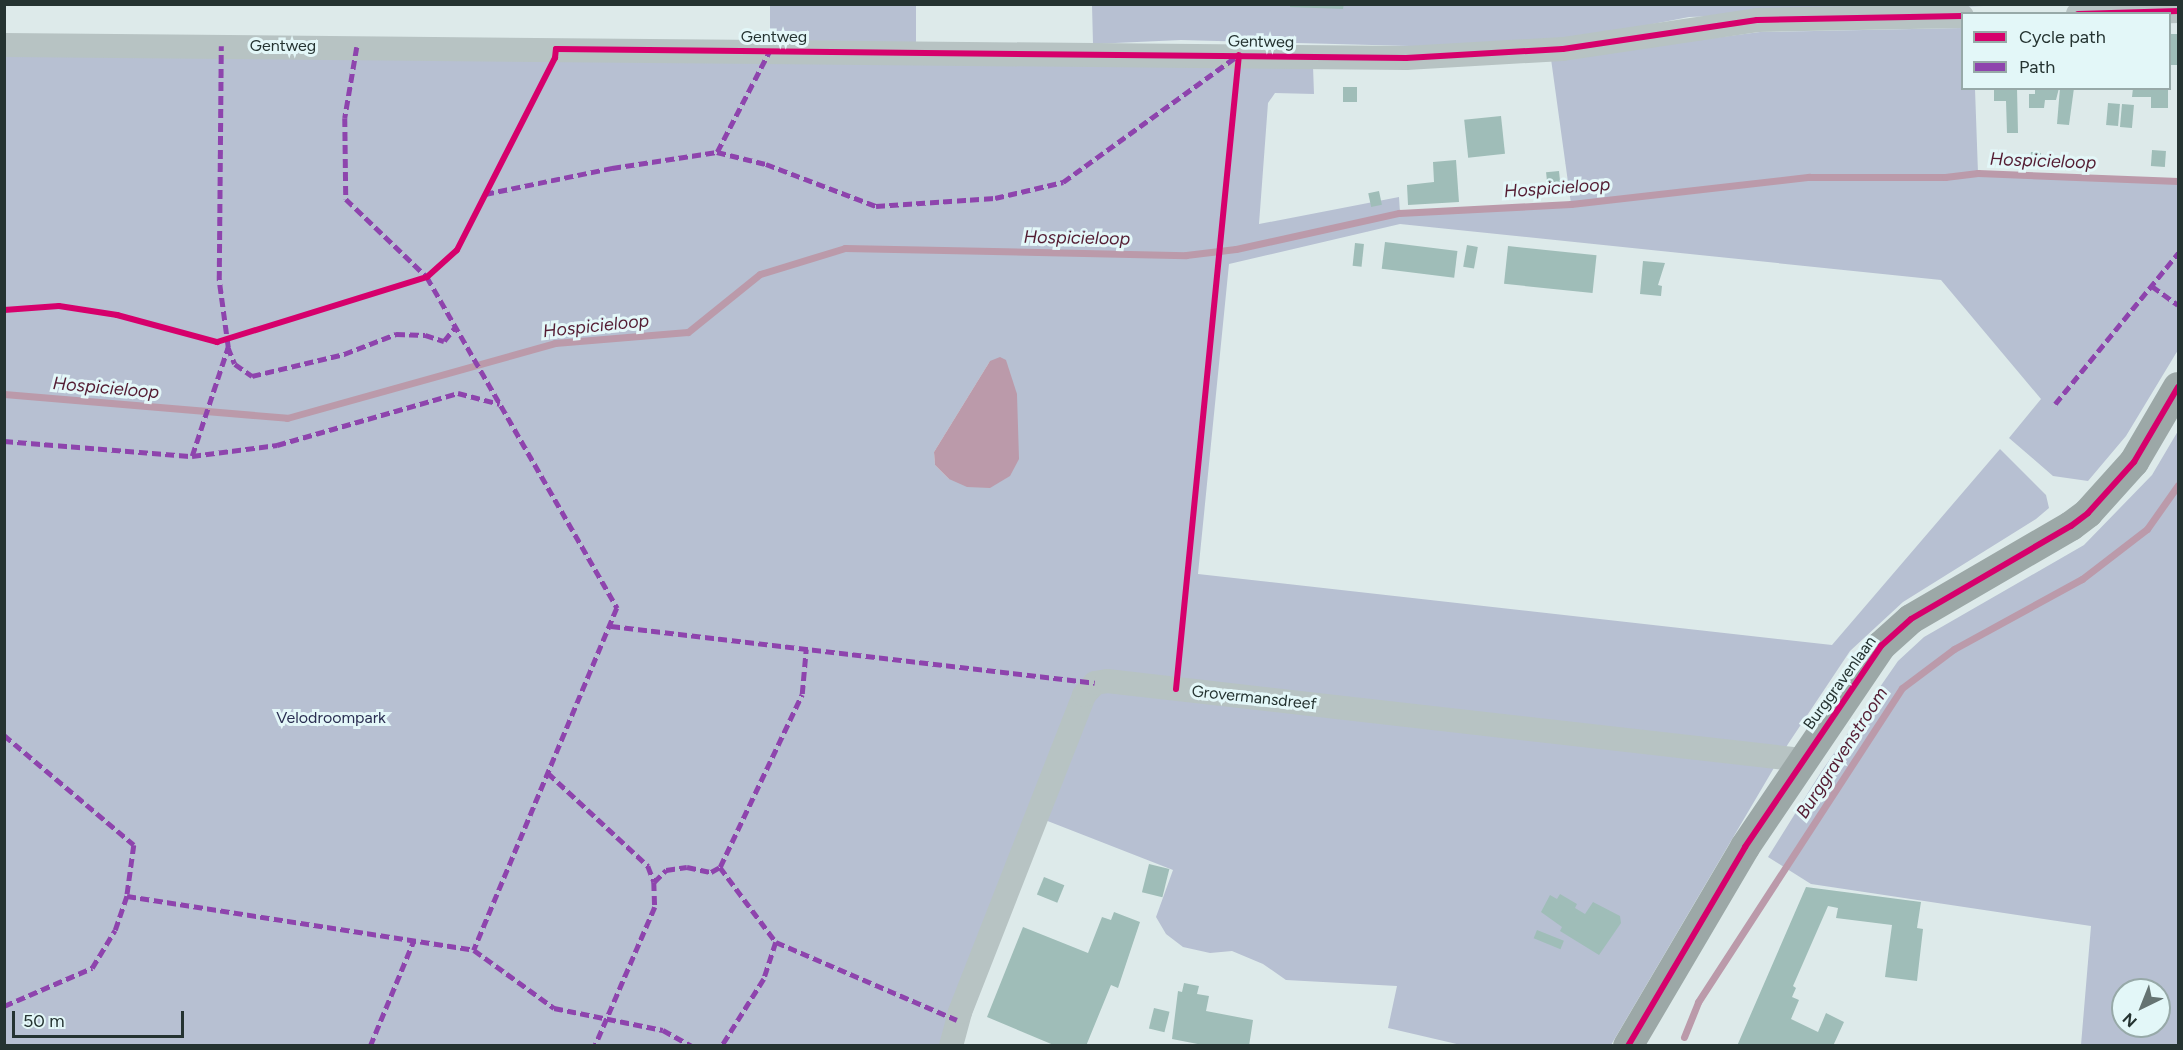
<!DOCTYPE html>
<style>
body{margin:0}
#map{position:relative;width:2183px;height:1050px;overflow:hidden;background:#ddeaea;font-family:Figtree,sans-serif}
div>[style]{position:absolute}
.green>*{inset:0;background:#b7c0d2;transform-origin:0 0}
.water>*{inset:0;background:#bb9aaa}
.stream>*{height:7px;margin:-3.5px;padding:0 3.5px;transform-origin:3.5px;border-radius:3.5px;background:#bb9aaa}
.building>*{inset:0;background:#9fbdb8;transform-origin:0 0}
.minor>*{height:24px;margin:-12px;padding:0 12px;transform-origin:12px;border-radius:12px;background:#b7c3c3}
.major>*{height:30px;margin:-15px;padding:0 15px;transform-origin:15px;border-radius:15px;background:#9ca8a7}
.quiet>*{height:4.5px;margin-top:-2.25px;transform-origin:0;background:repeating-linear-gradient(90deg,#8e44ad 0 9px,transparent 0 13.5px)}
.cycleway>*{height:6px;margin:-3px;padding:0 3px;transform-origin:3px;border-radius:3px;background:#d6006c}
span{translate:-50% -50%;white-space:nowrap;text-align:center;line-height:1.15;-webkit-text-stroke:6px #e3f7f8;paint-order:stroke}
.street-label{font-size:16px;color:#253331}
.park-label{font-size:16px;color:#2a2e51}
.water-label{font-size:18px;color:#541c32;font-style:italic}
.frame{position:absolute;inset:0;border:6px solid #253331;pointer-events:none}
.legend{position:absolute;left:1961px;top:12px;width:210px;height:78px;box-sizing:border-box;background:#e3f7f8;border:2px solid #97a9a8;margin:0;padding:8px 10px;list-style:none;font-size:18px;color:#253331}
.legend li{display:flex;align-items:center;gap:12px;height:30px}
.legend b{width:30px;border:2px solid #97a9a8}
.north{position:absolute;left:2111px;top:978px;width:60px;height:60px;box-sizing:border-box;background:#e3f7f8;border:2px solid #97a9a8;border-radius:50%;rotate:223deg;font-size:16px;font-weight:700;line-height:24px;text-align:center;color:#253331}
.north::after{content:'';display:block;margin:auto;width:21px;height:27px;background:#657372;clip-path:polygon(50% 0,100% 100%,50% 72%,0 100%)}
.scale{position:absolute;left:12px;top:1011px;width:172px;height:27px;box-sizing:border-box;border:3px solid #253331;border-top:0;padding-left:8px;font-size:18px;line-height:21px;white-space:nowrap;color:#253331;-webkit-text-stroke:4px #e3f7f8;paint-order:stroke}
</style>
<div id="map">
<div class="green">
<div style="left:770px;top:5px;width:146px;height:37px"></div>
<div style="clip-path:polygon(1092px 5px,2010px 5px,1689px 17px,1596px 35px,1446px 47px,1181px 40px,1093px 44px)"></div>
<div style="clip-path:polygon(evenodd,1962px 28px,1962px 88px,1975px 89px,1978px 173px,2178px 181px,2178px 350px,2126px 436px,2088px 481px,2053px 476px,2009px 438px,2041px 399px,1941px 280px,1400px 224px,1229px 264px,1198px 574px,1832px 645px,2000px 449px,2046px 495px,2049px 508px,2036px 519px,1903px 602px,1850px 651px,1788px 744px,1611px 1045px,1461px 1045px,1388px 1028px,1397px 986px,1286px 980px,1263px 964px,1232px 951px,1210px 953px,1183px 947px,1166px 934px,1156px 917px,1173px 870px,1045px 820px,960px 1045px,5px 1046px,5px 55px,1313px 66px,1314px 94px,1275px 93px,1268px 103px,1259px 224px,1399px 197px,1400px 213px,1571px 204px,1551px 59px,1760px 32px,1962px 28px,990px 361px,949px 479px,935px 465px,934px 452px,990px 361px)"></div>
<div style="clip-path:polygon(evenodd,2178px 431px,2178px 1045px,2081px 1045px,2091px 926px,1811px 884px,1768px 857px,1821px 772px,1898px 661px,1924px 637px,2084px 545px,2152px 475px,2178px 431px,2123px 990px,2159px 990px,2159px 1026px,2123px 1026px,2123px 990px)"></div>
</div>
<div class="water">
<div style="clip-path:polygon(1000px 357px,1006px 360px,1017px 394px,1019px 459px,1010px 476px,990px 488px,967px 487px,949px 479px,935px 465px,934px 452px,990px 361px)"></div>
</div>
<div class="stream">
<div style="left:4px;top:394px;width:284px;rotate:4.8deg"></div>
<div style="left:287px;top:418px;width:278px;rotate:-15.6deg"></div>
<div style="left:555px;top:343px;width:133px;rotate:-4.7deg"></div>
<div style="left:688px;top:332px;width:92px;rotate:-38.9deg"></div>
<div style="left:760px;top:274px;width:89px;rotate:-17deg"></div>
<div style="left:845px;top:248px;width:341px;rotate:1.2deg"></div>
<div style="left:1186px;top:255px;width:50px;rotate:-6.8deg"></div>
<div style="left:1236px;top:249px;width:167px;rotate:-12.5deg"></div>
<div style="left:1399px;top:213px;width:172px;rotate:-3deg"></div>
<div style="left:1571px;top:204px;width:240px;rotate:-6.5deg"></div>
<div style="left:1809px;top:177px;width:136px"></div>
<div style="left:1945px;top:177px;width:33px;rotate:-7deg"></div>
<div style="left:1978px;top:173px;width:200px;rotate:2.3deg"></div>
<div style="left:1684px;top:1037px;width:38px;rotate:-68deg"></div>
<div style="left:1698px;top:1002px;width:374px;rotate:-57deg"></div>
<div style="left:1902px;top:688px;width:65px;rotate:-36.9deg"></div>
<div style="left:1954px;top:649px;width:146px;rotate:-28.7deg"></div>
<div style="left:2082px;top:579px;width:82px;rotate:-37.6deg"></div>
<div style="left:2147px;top:529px;width:54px;rotate:-54.8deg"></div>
</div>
<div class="building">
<div style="clip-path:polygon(1290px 4px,1344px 4px,1343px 9px,1290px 7px)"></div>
<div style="left:2170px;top:34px;width:8px;height:31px"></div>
<div style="left:1343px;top:87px;width:14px;height:15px"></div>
<div style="clip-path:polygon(1994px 88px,2017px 88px,2018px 133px,2007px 133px,2006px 101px,1994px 101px)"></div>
<div style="clip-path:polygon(2035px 88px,2059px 88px,2056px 100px,2045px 100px,2044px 108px,2029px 108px,2029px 94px,2035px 94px)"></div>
<div style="clip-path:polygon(2060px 88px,2074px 88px,2069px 125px,2057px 124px)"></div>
<div style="clip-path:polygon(2133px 88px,2168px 88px,2168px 108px,2151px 108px,2151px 97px,2132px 97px)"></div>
<div style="left:2108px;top:103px;width:12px;height:22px;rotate:5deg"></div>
<div style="left:2122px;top:104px;width:12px;height:23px;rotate:5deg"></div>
<div style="left:1501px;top:116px;width:38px;height:37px;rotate:84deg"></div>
<div style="left:2152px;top:150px;width:14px;height:16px;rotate:4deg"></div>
<div style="left:2031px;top:152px;width:10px;height:16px;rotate:6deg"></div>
<div style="clip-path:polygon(1456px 160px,1459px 202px,1408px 205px,1407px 185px,1434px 182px,1433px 162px)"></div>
<div style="left:1559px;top:171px;width:20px;height:13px;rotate:84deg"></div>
<div style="left:1379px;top:191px;width:14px;height:11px;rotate:78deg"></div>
<div style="left:1385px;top:242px;width:73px;height:27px;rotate:7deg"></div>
<div style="left:1355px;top:243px;width:9px;height:23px;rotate:6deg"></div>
<div style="left:1467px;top:245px;width:11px;height:22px;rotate:10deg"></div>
<div style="left:1508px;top:246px;width:89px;height:38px;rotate:6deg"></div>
<div style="clip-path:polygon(1643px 261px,1665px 263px,1658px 285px,1662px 286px,1661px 296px,1640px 294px)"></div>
<div style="left:1149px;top:864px;width:21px;height:29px;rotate:14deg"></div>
<div style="left:1044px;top:877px;width:22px;height:19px;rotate:22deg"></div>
<div style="clip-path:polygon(1806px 887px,1921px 902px,1917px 928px,1923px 929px,1917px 981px,1885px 977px,1892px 925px,1836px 918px,1838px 908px,1828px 906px,1793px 986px,1796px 988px,1792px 997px,1799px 1000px,1791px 1019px,1818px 1032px,1826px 1013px,1844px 1022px,1833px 1046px,1737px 1046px)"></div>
<div style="clip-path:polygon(1560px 894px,1577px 904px,1575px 908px,1585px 914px,1593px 902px,1620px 916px,1621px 923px,1599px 955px,1560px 931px,1562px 927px,1541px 912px,1550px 895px,1557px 899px)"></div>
<div style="clip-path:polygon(1114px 912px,1140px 922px,1118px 988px,1111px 985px,1086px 1046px,1056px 1046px,987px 1017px,1023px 927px,1088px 953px,1102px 917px,1111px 920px)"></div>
<div style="left:1537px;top:930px;width:29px;height:9px;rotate:22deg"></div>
<div style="clip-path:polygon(1184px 983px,1199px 986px,1197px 994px,1209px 996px,1206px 1011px,1253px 1020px,1249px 1046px,1208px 1046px,1172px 1039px,1178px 991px,1182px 992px)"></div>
<div style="left:1154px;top:1008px;width:16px;height:21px;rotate:14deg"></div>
</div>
<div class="minor">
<div style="left:2078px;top:14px;width:100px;rotate:-1.7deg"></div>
<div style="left:4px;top:45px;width:1402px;rotate:0.53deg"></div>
<div style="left:1406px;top:58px;width:157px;rotate:-3.3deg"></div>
<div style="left:1563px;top:49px;width:196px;rotate:-8.5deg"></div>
<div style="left:1757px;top:20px;width:205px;rotate:-1.1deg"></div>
<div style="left:951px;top:1046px;width:35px;rotate:-75deg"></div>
<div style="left:960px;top:1012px;width:340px;rotate:-68.6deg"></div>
<div style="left:1084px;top:695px;width:16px;rotate:-47deg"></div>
<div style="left:1095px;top:683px;width:12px;rotate:-9deg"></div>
<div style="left:1107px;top:681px;width:699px;rotate:6.48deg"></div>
</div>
<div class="major">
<div style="left:1628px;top:1046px;width:231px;rotate:-59.5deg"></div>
<div style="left:1745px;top:847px;width:243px;rotate:-55.9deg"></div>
<div style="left:1881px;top:646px;width:40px;rotate:-42deg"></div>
<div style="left:1911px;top:619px;width:185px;rotate:-30.2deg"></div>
<div style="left:2071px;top:526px;width:21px;rotate:-37deg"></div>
<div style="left:2088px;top:513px;width:69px;rotate:-48deg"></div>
<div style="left:2134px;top:462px;width:87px;rotate:-59.6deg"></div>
</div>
<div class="quiet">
<div style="left:357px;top:47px;width:72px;rotate:99.6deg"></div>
<div style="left:345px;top:118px;width:81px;rotate:89.3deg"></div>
<div style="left:346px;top:199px;width:112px;rotate:43.9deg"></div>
<div style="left:427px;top:277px;width:382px;rotate:60.1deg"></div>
<div style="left:617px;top:608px;width:371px;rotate:112.7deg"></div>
<div style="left:717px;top:152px;width:115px;rotate:-62.5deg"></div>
<div style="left:485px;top:194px;width:130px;rotate:-11.6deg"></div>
<div style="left:612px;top:168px;width:106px;rotate:-8.7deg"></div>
<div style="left:717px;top:152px;width:50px;rotate:13.8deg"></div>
<div style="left:766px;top:164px;width:118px;rotate:20.9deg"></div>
<div style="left:876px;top:206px;width:119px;rotate:-3.8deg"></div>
<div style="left:995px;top:198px;width:70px;rotate:-13.2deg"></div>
<div style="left:1063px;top:182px;width:215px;rotate:-35.9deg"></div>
<div style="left:2152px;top:286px;width:32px;rotate:36deg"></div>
<div style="left:228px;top:347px;width:18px;rotate:68deg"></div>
<div style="left:235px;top:364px;width:21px;rotate:35deg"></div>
<div style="left:252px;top:376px;width:95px;rotate:-13.4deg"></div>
<div style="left:344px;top:354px;width:56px;rotate:-21deg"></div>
<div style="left:396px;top:334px;width:29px;rotate:2deg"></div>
<div style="left:425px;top:335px;width:20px;rotate:18deg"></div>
<div style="left:444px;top:341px;width:19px;rotate:-51deg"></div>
<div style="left:2055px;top:404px;width:195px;rotate:-50.8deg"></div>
<div style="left:4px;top:441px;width:189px;rotate:4.6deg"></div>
<div style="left:192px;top:456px;width:115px;rotate:-71.7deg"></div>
<div style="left:228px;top:347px;width:68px;rotate:-97.7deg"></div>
<div style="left:219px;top:280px;width:234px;rotate:-89.5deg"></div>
<div style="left:192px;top:456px;width:86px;rotate:-7.4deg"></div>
<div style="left:277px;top:445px;width:188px;rotate:-16deg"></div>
<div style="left:458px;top:393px;width:43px;rotate:14.7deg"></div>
<div style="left:611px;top:626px;width:487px;rotate:6.7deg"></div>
<div style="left:4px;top:735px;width:170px;rotate:40.2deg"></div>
<div style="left:134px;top:845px;width:51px;rotate:97.8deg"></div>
<div style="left:127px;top:896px;width:351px;rotate:8.8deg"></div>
<div style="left:474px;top:950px;width:99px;rotate:35.9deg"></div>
<div style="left:554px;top:1008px;width:111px;rotate:11.4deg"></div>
<div style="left:663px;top:1030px;width:33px;rotate:29deg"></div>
<div style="left:548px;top:773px;width:137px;rotate:42.9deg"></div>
<div style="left:648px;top:866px;width:17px;rotate:69deg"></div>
<div style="left:654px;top:882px;width:25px;rotate:88deg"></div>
<div style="left:655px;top:907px;width:151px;rotate:113.3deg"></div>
<div style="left:720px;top:867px;width:94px;rotate:53.3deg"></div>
<div style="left:776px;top:942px;width:39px;rotate:108deg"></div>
<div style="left:764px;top:979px;width:79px;rotate:122.1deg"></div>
<div style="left:654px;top:882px;width:17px;rotate:-45deg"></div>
<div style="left:666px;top:870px;width:21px;rotate:-8deg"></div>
<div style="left:687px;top:867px;width:25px;rotate:12deg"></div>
<div style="left:711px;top:872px;width:10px;rotate:-29deg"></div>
<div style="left:720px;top:867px;width:191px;rotate:-64.6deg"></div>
<div style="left:802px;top:694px;width:45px;rotate:-84.9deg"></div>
<div style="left:776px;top:942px;width:197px;rotate:23.3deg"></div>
<div style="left:4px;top:1006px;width:96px;rotate:-23.4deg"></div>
<div style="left:92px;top:968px;width:44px;rotate:-58.8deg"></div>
<div style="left:115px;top:930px;width:36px;rotate:-71deg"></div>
<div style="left:370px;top:1046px;width:113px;rotate:-67.5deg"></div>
</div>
<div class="cycleway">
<div style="left:2078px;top:14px;width:100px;rotate:-1.7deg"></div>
<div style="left:4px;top:310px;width:55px;rotate:-4.2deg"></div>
<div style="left:59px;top:306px;width:59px;rotate:8.8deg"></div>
<div style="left:117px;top:315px;width:104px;rotate:15.1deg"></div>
<div style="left:217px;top:342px;width:220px;rotate:-17.2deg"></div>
<div style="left:427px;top:277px;width:40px;rotate:-42deg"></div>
<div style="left:457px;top:250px;width:216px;rotate:-63deg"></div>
<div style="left:555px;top:58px;width:9px;rotate:-84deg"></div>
<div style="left:556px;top:49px;width:850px;rotate:0.61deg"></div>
<div style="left:1406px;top:58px;width:157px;rotate:-3.3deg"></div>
<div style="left:1563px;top:49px;width:196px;rotate:-8.5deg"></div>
<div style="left:1757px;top:20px;width:205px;rotate:-1.1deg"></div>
<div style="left:1176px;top:689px;width:637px;rotate:-84.33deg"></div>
<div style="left:1628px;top:1046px;width:231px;rotate:-59.5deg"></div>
<div style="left:1745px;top:847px;width:243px;rotate:-55.9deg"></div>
<div style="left:1881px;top:646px;width:40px;rotate:-42deg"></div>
<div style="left:1911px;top:619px;width:185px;rotate:-30.2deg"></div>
<div style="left:2071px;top:526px;width:21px;rotate:-37deg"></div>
<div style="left:2088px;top:513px;width:69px;rotate:-48deg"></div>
<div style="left:2134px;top:462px;width:87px;rotate:-59.6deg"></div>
</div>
<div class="street-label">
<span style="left:774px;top:37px">Gentweg</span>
<span style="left:1261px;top:42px;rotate:1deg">Gentweg</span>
<span style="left:283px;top:46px">Gentweg</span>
<span style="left:1840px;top:683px;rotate:-54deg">Burggravenlaan</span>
<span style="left:1254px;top:698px;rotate:6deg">Grovermansdreef</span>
</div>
<div class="park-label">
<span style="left:331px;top:718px">Velodroompark</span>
</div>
<div class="water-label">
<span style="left:2043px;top:161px;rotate:2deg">Hospicieloop</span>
<span style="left:1557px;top:188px;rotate:-4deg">Hospicieloop</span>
<span style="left:1077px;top:238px;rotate:1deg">Hospicieloop</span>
<span style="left:596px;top:326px;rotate:-6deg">Hospicieloop</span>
<span style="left:106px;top:388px;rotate:5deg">Hospicieloop</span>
<span style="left:1842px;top:753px;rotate:-57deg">Burggravenstroom</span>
</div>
<div class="frame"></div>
<ul class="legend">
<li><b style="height:8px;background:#d6006c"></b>Cycle path</li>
<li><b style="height:8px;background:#8e44ad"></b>Path</li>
</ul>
<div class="north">N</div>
<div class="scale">50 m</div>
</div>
